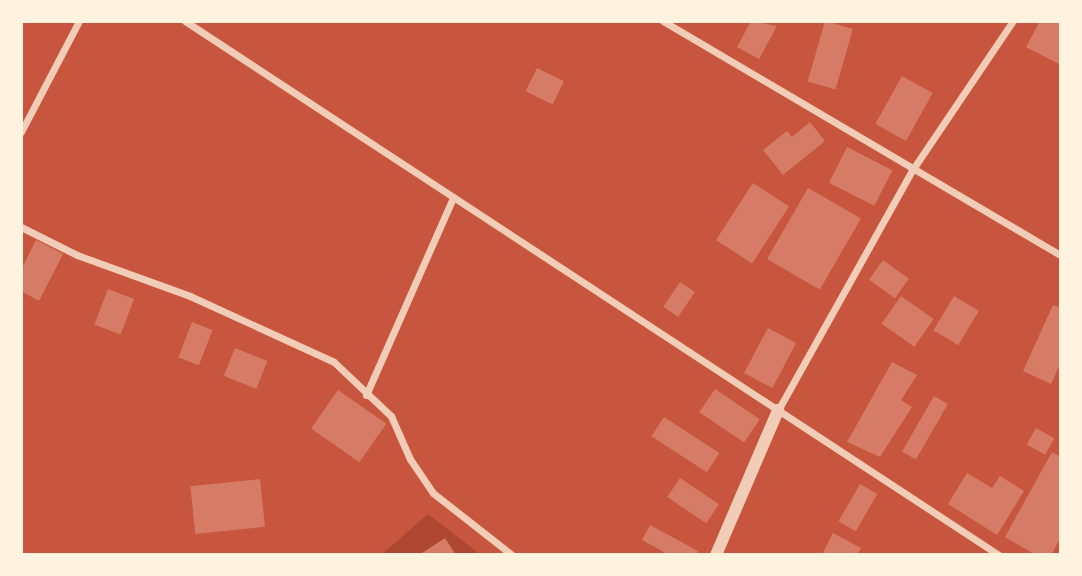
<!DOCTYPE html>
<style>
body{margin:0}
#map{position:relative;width:1082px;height:576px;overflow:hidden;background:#c8553d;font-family:Poppins,sans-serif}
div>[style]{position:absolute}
.green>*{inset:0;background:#ae4732}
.building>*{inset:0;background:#d67c66;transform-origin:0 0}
.minor>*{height:7px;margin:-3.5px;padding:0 3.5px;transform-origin:3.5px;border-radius:3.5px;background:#f1ccb7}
.tertiary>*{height:12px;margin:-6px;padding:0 6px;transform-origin:6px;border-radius:6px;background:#f1ccb7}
span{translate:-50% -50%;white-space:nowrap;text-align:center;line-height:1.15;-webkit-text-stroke:7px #fff3e0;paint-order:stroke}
.frame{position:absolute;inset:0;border:23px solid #fff3e0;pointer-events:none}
</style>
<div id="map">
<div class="green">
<div style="clip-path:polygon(428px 514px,481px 555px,381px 555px)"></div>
</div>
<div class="building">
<div style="clip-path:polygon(751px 21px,777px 26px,759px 59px,737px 47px)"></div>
<div style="left:825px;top:21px;width:29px;height:63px;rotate:16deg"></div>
<div style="clip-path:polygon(1040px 21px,1061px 21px,1061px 65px,1026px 47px)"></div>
<div style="left:537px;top:68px;width:30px;height:26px;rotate:26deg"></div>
<div style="left:902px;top:76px;width:35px;height:55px;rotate:29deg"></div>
<div style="clip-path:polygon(810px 122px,825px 141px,783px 175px,763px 150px,787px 131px,792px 137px)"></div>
<div style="left:847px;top:147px;width:51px;height:40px;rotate:27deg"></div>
<div style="left:753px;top:183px;width:43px;height:68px;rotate:33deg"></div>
<div style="left:808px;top:188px;width:61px;height:82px;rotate:30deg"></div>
<div style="clip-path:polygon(36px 240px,63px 254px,39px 301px,21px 291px,21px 270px)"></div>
<div style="left:883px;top:260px;width:32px;height:24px;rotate:36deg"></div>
<div style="left:680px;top:282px;width:18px;height:30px;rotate:34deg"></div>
<div style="left:108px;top:289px;width:28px;height:38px;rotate:21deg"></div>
<div style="left:901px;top:296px;width:40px;height:34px;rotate:35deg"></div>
<div style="left:954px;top:296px;width:29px;height:40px;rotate:31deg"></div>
<div style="clip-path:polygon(1053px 305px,1061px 308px,1061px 362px,1051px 384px,1023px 371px)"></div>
<div style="left:192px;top:322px;width:22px;height:38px;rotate:21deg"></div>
<div style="left:768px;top:328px;width:32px;height:51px;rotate:28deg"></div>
<div style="left:235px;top:348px;width:35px;height:30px;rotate:22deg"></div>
<div style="clip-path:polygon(892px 362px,917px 375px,901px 400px,912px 407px,880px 457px,847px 442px)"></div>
<div style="left:715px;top:389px;width:54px;height:28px;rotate:34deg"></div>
<div style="left:338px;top:390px;width:59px;height:47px;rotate:35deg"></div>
<div style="left:934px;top:396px;width:16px;height:64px;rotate:30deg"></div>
<div style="left:664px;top:417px;width:66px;height:23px;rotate:33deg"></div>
<div style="left:1036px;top:428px;width:21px;height:19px;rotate:29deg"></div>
<div style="clip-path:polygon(1052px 452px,1061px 457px,1061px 537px,1051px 555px,1036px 555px,1005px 537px)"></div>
<div style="clip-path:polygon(967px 473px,992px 488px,1000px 476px,1024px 491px,997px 535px,948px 504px)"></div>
<div style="left:680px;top:478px;width:47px;height:23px;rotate:34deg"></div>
<div style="left:260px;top:479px;width:48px;height:70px;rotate:84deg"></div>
<div style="left:860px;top:484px;width:20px;height:43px;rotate:30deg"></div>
<div style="clip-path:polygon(650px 525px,698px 551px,696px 555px,669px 555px,642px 540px)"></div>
<div style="clip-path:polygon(833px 533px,861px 548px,857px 555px,822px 555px)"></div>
<div style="clip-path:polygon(445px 538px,456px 555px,419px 555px)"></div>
</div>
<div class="minor">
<div style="left:185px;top:21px;width:974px;rotate:33.27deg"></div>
<div style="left:663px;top:21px;width:462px;rotate:30.5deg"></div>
<div style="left:21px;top:132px;width:125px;rotate:-62.4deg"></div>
<div style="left:21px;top:227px;width:63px;rotate:26.6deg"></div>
<div style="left:77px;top:255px;width:120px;rotate:19.9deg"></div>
<div style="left:190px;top:296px;width:158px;rotate:24.6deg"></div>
<div style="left:334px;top:362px;width:79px;rotate:43.5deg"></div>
<div style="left:391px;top:416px;width:47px;rotate:66.2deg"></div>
<div style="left:410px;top:459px;width:41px;rotate:55.9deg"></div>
<div style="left:433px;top:493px;width:100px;rotate:38.1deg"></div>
<div style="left:366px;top:395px;width:215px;rotate:-66.2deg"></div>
<div style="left:777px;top:412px;width:278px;rotate:-60.8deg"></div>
<div style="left:913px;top:169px;width:179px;rotate:-56deg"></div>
</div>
<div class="tertiary">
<div style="left:716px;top:555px;width:158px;rotate:-66.8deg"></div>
</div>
<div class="frame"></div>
</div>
